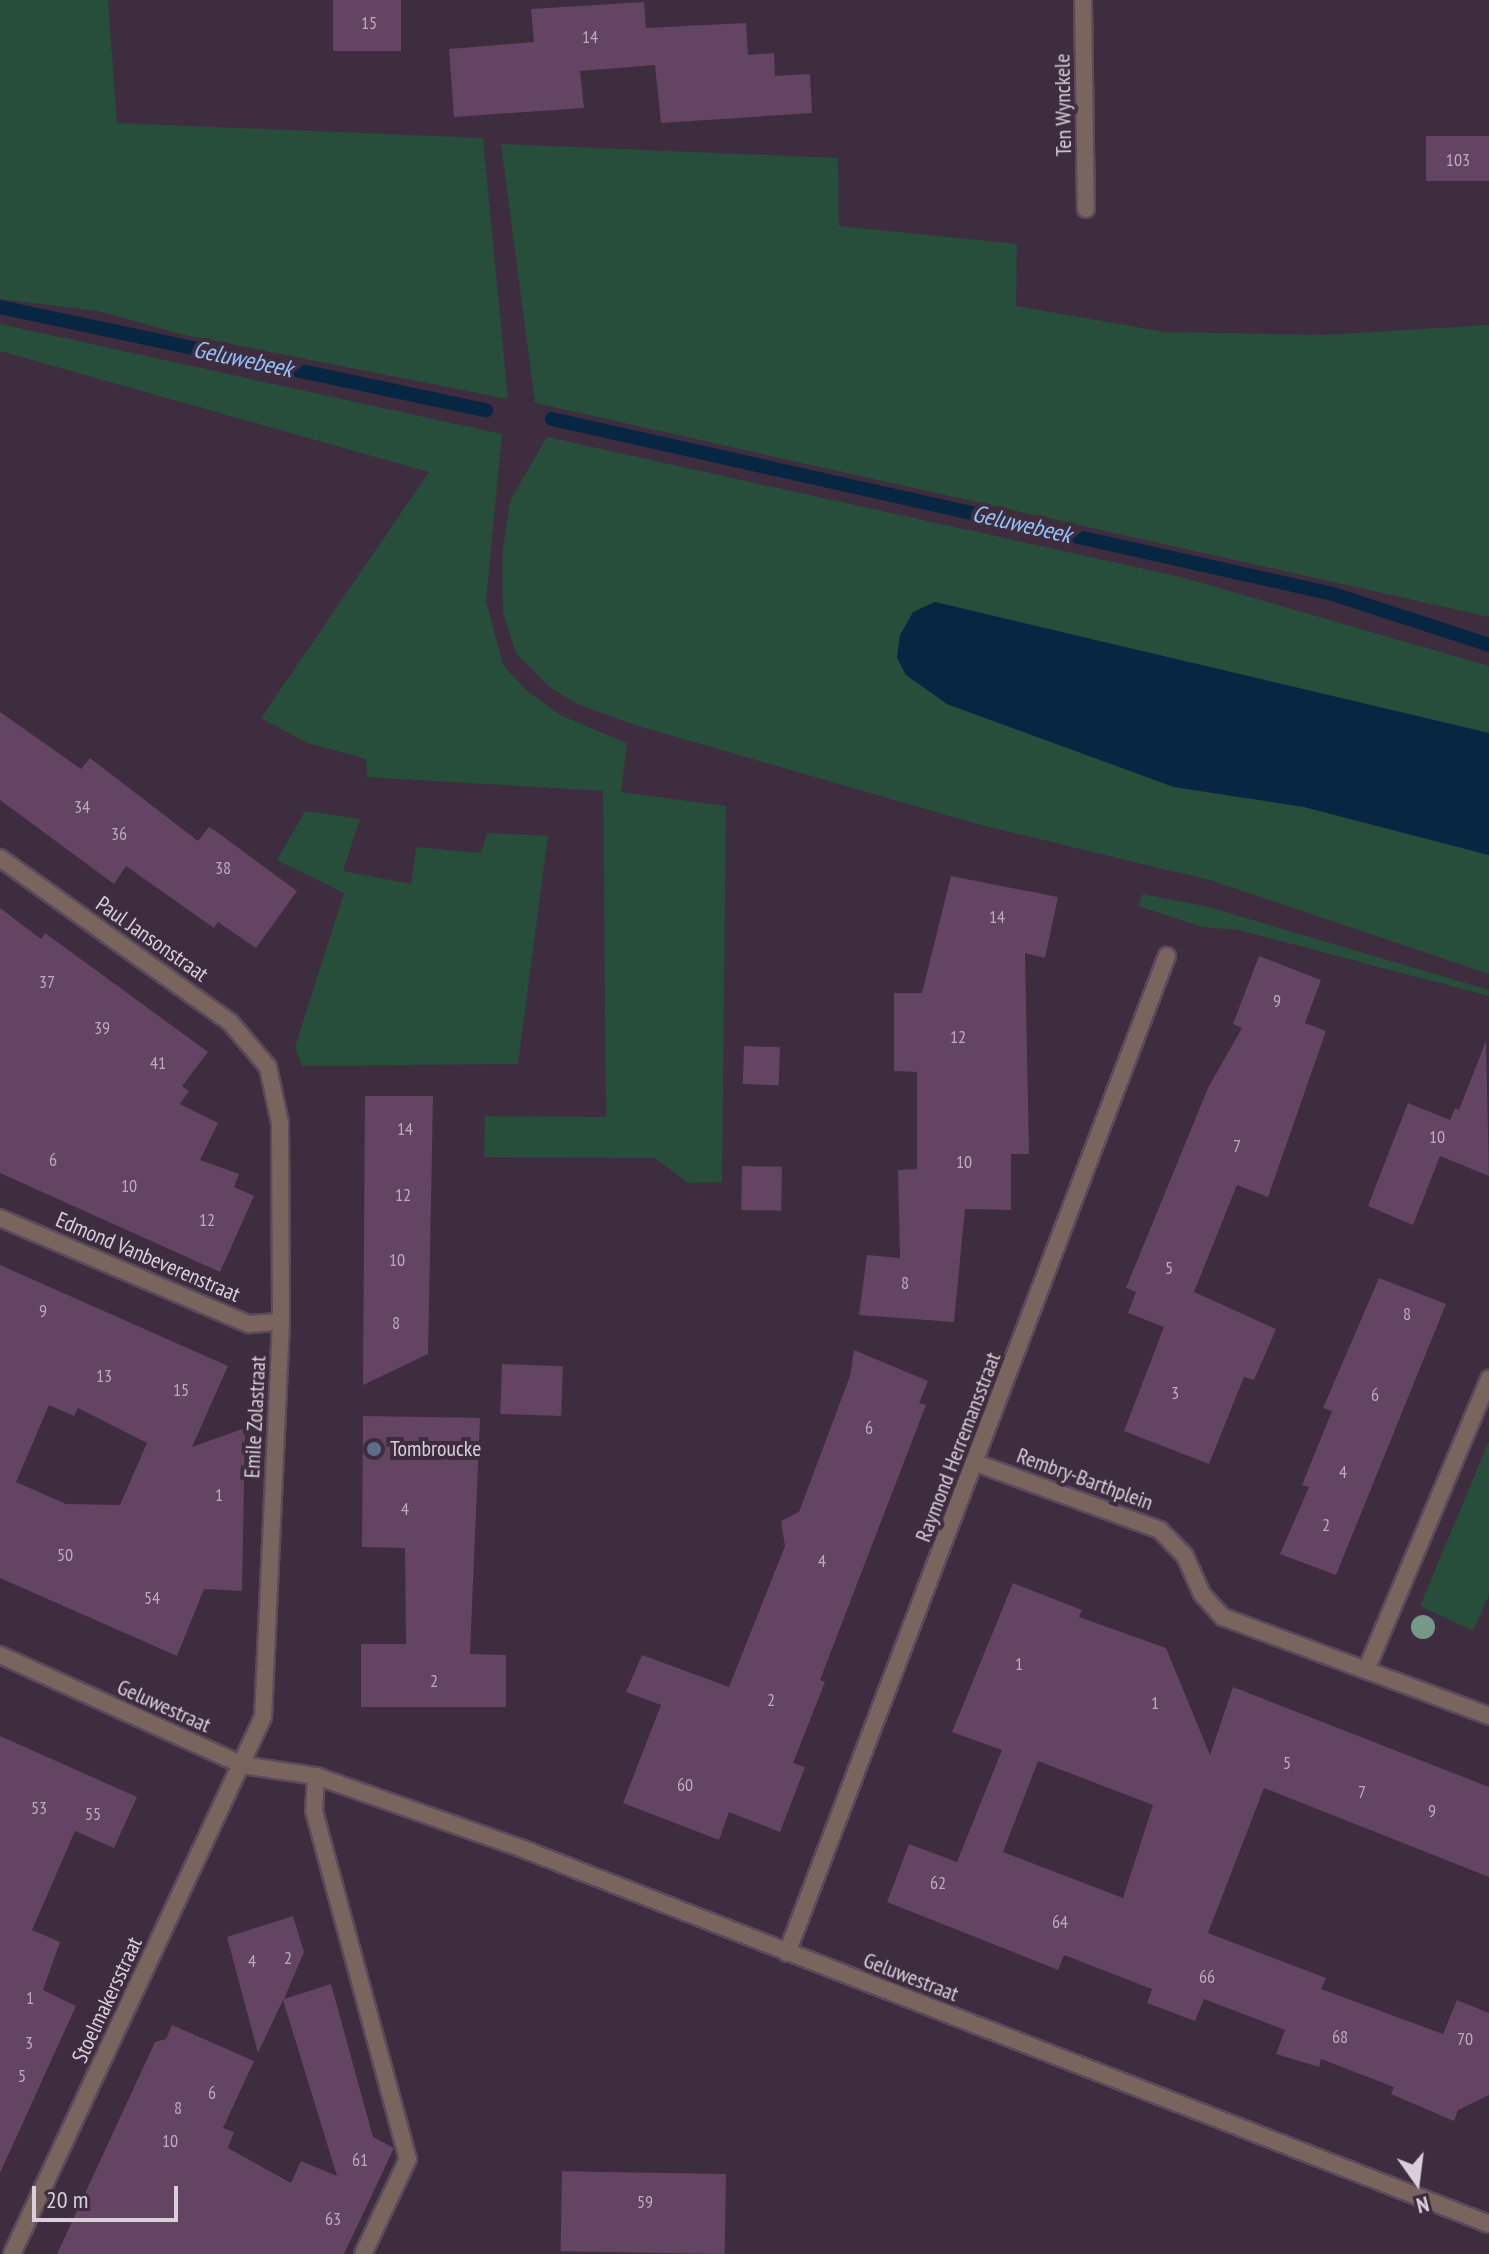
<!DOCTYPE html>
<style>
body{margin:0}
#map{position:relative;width:1489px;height:2254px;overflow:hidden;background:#3e2d3e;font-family:"PT Sans Narrow",sans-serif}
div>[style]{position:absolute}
.green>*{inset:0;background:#274d3b}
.water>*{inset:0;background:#072642}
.stream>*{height:14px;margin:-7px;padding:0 7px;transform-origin:7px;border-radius:7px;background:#072642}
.building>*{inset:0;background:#634463;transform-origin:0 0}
.roads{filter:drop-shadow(2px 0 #5a4a5a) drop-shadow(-2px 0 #5a4a5a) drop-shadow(0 2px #5a4a5a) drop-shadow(0 -2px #5a4a5a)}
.street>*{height:16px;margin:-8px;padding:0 8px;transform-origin:8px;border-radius:8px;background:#79645e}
.trees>*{width:24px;height:24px;margin:-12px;border-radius:50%;background:#759889}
.dots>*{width:22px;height:22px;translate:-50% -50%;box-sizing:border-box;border:4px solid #3e2d3e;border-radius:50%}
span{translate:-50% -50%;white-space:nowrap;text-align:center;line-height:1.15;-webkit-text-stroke:8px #3e2d3e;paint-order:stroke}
.number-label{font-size:18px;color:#bcacbc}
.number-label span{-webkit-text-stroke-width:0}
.street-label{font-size:22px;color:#d9ced9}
.poi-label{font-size:22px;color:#d9ced9}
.left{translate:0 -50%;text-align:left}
.water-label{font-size:24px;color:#90c3f9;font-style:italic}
.north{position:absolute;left:1377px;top:2142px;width:80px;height:80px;-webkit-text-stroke:6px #3e2d3e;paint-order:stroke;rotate:166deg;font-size:22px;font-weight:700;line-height:32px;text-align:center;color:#d9ced9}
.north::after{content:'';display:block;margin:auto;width:28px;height:36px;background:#d9ced9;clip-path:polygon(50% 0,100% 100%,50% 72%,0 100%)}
.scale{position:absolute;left:32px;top:2186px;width:146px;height:36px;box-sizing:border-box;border:4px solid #d9ced9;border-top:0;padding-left:10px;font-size:24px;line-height:28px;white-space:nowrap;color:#d9ced9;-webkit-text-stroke:6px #3e2d3e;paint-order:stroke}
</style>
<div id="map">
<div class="green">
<div style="clip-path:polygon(0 0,108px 0,117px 123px,483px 138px,508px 399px,180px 334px,99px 311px,0 299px)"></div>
<div style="clip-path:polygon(501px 144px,838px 158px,839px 226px,1017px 244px,1016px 306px,1165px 332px,1323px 335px,1489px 325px,1489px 617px,535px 403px)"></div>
<div style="clip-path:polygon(0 324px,502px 434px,486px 601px,503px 665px,527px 691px,560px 715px,627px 743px,621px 792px,726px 806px,722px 1182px,688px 1183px,655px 1158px,484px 1157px,485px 1116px,606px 1117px,603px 791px,367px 777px,366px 759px,308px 743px,261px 718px,429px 472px,0 351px)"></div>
<div style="clip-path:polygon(547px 437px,1181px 577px,1489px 666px,1489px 733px,935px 602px,947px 704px,1174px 787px,1304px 807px,1489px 855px,1489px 974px,1213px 881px,981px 825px,638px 726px,577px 704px,547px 685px,516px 653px,503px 613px,502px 555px,510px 501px)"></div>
<div style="clip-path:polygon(305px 811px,360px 819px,343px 871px,411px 884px,416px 847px,481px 853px,487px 833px,548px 836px,518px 1064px,302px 1066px,295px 1047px,344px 893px,277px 860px)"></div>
<div style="clip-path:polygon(1143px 894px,1205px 906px,1489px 990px,1489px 996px,1239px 930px,1202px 927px,1138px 906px)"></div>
<div style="clip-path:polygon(1489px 1441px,1489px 1595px,1473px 1631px,1420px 1606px)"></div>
</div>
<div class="water">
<div style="clip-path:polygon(935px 602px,1489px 733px,1489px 855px,1304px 807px,1174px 787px,947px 704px,906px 675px,897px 658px,900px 635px,913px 612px)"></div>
</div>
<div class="stream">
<div style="left:0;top:307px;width:497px;rotate:12deg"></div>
<div style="left:552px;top:419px;width:800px;rotate:12.63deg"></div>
<div style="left:1333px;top:594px;width:164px;rotate:18.1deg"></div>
</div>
<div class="building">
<div style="left:333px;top:0;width:68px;height:51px"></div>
<div style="clip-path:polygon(644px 2px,646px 28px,746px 23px,748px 55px,774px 53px,775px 76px,810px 74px,812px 113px,661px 123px,655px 65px,580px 71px,584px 108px,454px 117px,449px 49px,534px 42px,531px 9px)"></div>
<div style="left:1489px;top:136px;width:45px;height:63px;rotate:90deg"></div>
<div style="clip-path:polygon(0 712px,81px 769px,90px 758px,198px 841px,209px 827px,214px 830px,297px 891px,256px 948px,218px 922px,214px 928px,126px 866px,114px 884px,0 800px)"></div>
<div style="clip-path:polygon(951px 876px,1058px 897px,1045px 958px,1025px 953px,1029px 1154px,1011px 1154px,1011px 1210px,965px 1209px,954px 1322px,859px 1315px,867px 1255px,900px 1258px,898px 1170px,917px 1169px,917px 1072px,894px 1071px,894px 993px,922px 993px)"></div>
<div style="clip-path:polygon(0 908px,41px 939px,45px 933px,208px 1052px,182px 1086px,189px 1091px,180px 1104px,218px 1123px,200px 1160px,239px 1174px,234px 1187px,254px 1196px,220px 1272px,0 1173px)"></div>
<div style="clip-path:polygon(1259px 956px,1321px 980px,1305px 1023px,1326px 1031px,1268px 1197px,1237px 1185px,1194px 1292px,1276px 1329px,1254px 1380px,1244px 1377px,1209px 1464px,1124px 1431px,1164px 1327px,1128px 1313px,1136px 1292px,1126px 1288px,1208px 1088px,1242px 1028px,1233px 1024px)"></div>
<div style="clip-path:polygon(1486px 1041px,1489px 1176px,1440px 1156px,1413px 1225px,1368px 1206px,1408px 1103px,1450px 1120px,1455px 1108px,1459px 1110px)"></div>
<div style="left:744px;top:1046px;width:36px;height:38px;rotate:2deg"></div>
<div style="clip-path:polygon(365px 1096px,433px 1096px,428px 1354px,363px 1385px)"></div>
<div style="left:742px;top:1166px;width:40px;height:44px;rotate:1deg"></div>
<div style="clip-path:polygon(evenodd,0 1265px,228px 1366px,192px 1447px,245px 1428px,242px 1591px,204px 1589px,177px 1656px,0 1578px,0 1265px,49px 1405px,74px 1416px,78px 1408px,147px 1443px,120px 1505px,66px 1504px,16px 1482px,49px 1405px)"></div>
<div style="clip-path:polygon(1379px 1278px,1446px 1304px,1336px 1575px,1280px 1554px,1309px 1487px,1302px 1485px,1332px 1411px,1323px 1408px)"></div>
<div style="clip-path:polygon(854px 1350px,928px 1381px,919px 1403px,926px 1405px,820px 1680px,825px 1682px,793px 1763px,805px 1767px,780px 1832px,729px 1812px,719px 1840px,623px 1803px,661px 1705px,626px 1692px,642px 1655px,729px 1687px,785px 1546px,781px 1521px,799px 1512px,850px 1376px)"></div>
<div style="left:502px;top:1364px;width:61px;height:50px;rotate:2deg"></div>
<div style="clip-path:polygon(363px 1416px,480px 1418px,470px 1654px,506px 1655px,506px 1707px,361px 1707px,361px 1644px,406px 1644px,405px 1548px,362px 1547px)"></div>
<div style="clip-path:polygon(evenodd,1013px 1583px,1082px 1610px,1079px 1617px,1166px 1648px,1210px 1755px,1233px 1687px,1489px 1787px,1489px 1877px,1264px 1788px,1208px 1933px,1326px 1978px,1321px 1989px,1443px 2034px,1457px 2000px,1489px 2013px,1489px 2095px,1458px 2110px,1454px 2121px,1391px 2094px,1394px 2087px,1321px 2059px,1319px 2067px,1276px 2054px,1285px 2030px,1204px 1999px,1195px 2021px,1147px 2003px,1152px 1989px,1064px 1955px,1058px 1970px,887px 1902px,909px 1844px,957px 1862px,1002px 1750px,952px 1732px,1013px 1583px,1038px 1761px,1153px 1805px,1123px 1898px,1003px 1852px,1038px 1761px)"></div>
<div style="clip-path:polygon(0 1736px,137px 1797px,114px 1848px,75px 1831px,32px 1930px,60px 1942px,43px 1990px,76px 2006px,0 2173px)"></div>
<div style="clip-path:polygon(293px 1916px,304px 1952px,284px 1999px,331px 1984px,373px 2137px,394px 2148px,344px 2254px,57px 2254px,155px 2042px,166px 2039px,172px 2025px,254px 2061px,223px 2128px,234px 2132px,228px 2148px,291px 2183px,301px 2161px,337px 2176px,283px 2000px,258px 2053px,227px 1937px)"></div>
<div style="left:726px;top:2174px;width:80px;height:164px;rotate:91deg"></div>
</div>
<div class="roads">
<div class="street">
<div style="left:1083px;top:0;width:209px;rotate:89.2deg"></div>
<div style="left:0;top:858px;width:282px;rotate:35.5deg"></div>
<div style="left:230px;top:1022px;width:59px;rotate:49.8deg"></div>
<div style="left:268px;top:1067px;width:57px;rotate:77.9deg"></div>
<div style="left:280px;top:1123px;width:199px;rotate:89.7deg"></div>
<div style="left:281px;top:1322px;width:395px;rotate:92.6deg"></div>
<div style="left:263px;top:1717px;width:593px;rotate:115.05deg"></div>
<div style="left:0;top:1218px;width:271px;rotate:23.1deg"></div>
<div style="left:249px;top:1324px;width:32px;rotate:-4deg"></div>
<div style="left:976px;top:1463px;width:196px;rotate:20deg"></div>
<div style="left:1160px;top:1530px;width:36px;rotate:46deg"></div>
<div style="left:1185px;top:1556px;width:42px;rotate:65.9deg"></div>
<div style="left:1202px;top:1594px;width:31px;rotate:48deg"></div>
<div style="left:1223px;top:1617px;width:284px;rotate:20.4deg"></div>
<div style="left:0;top:1655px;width:266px;rotate:24.4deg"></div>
<div style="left:242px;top:1765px;width:75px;rotate:8.5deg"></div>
<div style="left:316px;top:1776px;width:219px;rotate:19.4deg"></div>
<div style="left:523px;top:1849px;width:1036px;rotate:21.22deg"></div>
<div style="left:1367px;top:1668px;width:314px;rotate:-67.1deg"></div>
<div style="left:316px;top:1776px;width:35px;rotate:93deg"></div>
<div style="left:314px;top:1811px;width:360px;rotate:74.9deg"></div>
<div style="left:408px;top:2159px;width:105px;rotate:115.3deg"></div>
<div style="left:787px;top:1953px;width:1067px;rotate:-69.14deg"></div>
</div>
</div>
<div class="trees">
<div style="left:1423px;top:1627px"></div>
</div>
<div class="dots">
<div style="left:374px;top:1449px;background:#5c6f8a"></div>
</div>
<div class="number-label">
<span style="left:369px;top:23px">15</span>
<span style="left:590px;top:37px">14</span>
<span style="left:1458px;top:160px">103</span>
<span style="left:82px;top:807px">34</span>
<span style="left:119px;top:834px">36</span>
<span style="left:223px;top:868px">38</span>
<span style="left:997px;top:917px">14</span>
<span style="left:47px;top:982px">37</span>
<span style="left:1277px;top:1001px">9</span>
<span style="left:102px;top:1028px">39</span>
<span style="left:958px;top:1037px">12</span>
<span style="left:158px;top:1063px">41</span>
<span style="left:405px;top:1129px">14</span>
<span style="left:1437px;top:1137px">10</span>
<span style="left:1237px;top:1146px">7</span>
<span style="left:53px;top:1160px">6</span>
<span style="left:964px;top:1162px">10</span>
<span style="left:129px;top:1186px">10</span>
<span style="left:403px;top:1195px">12</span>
<span style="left:207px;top:1220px">12</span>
<span style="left:397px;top:1260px">10</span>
<span style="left:1169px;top:1268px">5</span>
<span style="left:905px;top:1283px">8</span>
<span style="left:43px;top:1311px">9</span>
<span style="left:1407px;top:1314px">8</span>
<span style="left:396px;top:1323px">8</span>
<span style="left:104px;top:1376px">13</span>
<span style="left:181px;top:1390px">15</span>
<span style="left:1175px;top:1393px">3</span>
<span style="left:1375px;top:1395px">6</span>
<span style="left:869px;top:1428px">6</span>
<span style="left:1343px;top:1472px">4</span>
<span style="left:219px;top:1495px">1</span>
<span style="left:405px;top:1509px">4</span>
<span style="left:1326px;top:1525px">2</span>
<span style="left:65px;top:1555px">50</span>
<span style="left:822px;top:1561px">4</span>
<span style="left:152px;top:1598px">54</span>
<span style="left:1019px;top:1664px">1</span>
<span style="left:434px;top:1681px">2</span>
<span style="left:771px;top:1700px">2</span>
<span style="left:1155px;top:1703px">1</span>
<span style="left:1287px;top:1763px">5</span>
<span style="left:685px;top:1785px">60</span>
<span style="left:1362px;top:1792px">7</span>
<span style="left:39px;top:1808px">53</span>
<span style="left:1432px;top:1811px">9</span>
<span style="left:93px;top:1814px">55</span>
<span style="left:938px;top:1883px">62</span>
<span style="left:1060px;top:1922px">64</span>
<span style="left:288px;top:1958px">2</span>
<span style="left:252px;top:1961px">4</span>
<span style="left:1207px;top:1977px">66</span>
<span style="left:30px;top:1998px">1</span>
<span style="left:1340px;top:2037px">68</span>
<span style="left:1465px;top:2039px">70</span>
<span style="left:29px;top:2043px">3</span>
<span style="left:22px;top:2076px">5</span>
<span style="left:212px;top:2093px">6</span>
<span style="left:178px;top:2108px">8</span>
<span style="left:170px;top:2141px">10</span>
<span style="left:360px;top:2160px">61</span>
<span style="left:645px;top:2202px">59</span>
<span style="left:333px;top:2219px">63</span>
</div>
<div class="street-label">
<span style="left:1063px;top:105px;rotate:-91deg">Ten Wynckele</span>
<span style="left:152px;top:939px;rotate:35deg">Paul Jansonstraat</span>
<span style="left:148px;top:1257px;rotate:23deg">Edmond Vanbeverenstraat</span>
<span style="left:255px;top:1417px;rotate:-87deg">Emile Zolastraat</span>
<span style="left:958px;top:1447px;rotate:-69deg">Raymond Herremansstraat</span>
<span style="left:1085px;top:1479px;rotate:20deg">Rembry-Barthplein</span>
<span style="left:164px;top:1706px;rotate:24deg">Geluwestraat</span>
<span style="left:911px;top:1977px;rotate:21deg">Geluwestraat</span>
<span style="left:107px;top:2000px;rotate:-65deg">Stoelmakersstraat</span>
</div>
<div class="poi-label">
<span class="left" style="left:390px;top:1449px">Tombroucke</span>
</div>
<div class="water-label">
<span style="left:243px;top:359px;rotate:12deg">Geluwebeek</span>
<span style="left:1022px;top:524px;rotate:13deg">Geluwebeek</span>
</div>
<div class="north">N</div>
<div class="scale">20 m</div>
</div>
